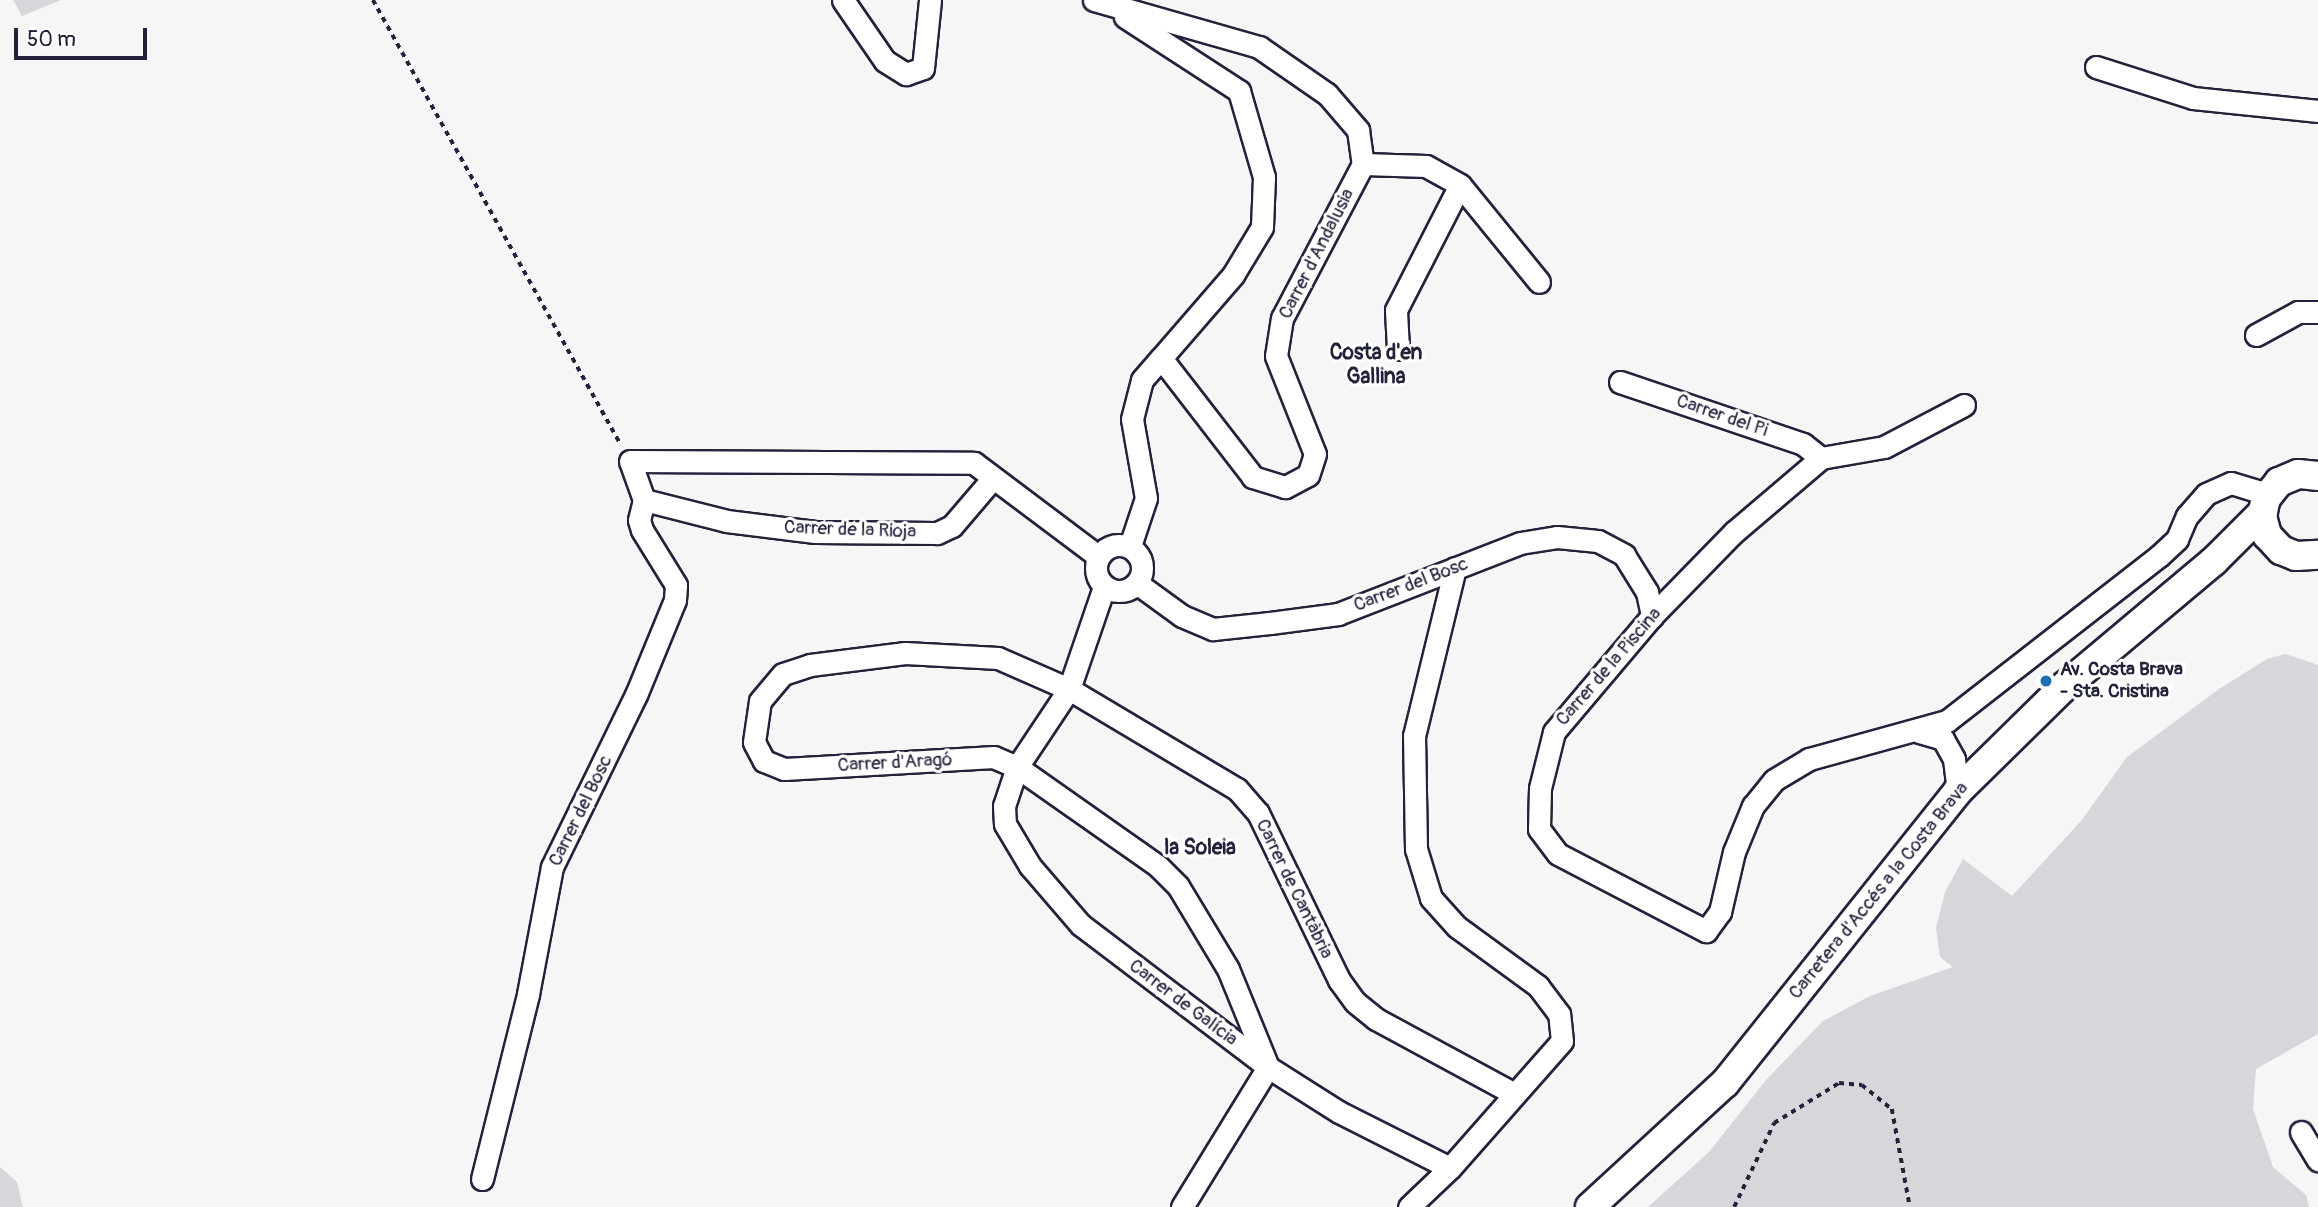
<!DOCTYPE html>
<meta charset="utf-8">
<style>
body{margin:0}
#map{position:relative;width:2318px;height:1207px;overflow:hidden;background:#f6f6f7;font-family:Pangolin,sans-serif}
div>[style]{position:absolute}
.green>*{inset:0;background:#d7d7db}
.path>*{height:3.5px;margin-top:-1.75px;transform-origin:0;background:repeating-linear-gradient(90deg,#22223b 0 5px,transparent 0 10px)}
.roads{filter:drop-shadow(2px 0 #22223b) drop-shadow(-2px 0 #22223b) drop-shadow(0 2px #22223b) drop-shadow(0 -2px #22223b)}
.minor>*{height:21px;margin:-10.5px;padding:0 10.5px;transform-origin:10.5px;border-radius:10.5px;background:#fff}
.minor>.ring{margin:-10.5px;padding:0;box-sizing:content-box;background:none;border:21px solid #fff;border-radius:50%}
.major>*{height:28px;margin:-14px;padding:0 14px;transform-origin:14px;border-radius:14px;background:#fff}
.dots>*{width:19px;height:19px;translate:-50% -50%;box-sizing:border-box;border:4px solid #fff;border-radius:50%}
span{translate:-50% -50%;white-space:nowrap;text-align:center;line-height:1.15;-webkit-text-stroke:6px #fff;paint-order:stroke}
.street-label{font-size:19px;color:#22223b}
.poi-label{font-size:19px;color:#22223b;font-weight:700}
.left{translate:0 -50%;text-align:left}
.neighbourhood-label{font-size:21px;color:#22223b;font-weight:700}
.scale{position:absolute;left:14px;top:28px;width:133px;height:32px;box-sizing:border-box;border:4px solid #22223b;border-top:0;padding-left:9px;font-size:21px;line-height:24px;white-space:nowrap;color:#22223b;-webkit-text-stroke:5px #fff;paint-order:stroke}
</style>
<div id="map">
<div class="green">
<div style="clip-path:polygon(13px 0,61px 0,22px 16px)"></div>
<div style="clip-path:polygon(2285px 654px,2318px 665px,2318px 1034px,2256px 1069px,2253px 1109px,2273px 1167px,2306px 1195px,2309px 1207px,1648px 1207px,1709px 1152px,1766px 1080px,1823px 1021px,1870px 996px,1953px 967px,1940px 957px,1936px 928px,1945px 892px,1963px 859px,2012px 896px,2081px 821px,2127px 757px,2219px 689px,2267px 659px)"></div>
<div style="clip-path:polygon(0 1167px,17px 1182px,23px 1207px,0 1207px)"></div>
</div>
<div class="path">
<div style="left:373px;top:0;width:509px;rotate:60.87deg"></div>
<div style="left:1734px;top:1207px;width:93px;rotate:-64.5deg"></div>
<div style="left:1774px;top:1123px;width:76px;rotate:-31.6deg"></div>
<div style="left:1839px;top:1083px;width:23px;rotate:5deg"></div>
<div style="left:1862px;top:1085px;width:38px;rotate:39deg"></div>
<div style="left:1892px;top:1109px;width:100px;rotate:79.6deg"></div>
</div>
<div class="roads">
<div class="minor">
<div style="left:843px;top:0;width:74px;rotate:55.5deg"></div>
<div style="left:885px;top:61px;width:25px;rotate:32deg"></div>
<div style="left:906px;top:74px;width:18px;rotate:-19deg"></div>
<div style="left:923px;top:68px;width:68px;rotate:-84.1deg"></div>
<div style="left:1094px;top:0;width:172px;rotate:15.9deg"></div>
<div style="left:1259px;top:47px;width:83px;rotate:34.7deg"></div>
<div style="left:1327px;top:94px;width:48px;rotate:49.3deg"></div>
<div style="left:1358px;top:130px;width:34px;rotate:82deg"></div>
<div style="left:1363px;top:164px;width:174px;rotate:117.7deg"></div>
<div style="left:1282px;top:318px;width:38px;rotate:99deg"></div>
<div style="left:1276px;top:356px;width:105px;rotate:68.3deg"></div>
<div style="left:1315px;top:454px;width:22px;rotate:108deg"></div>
<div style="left:1308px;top:475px;width:26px;rotate:152deg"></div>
<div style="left:1285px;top:487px;width:34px;rotate:-163deg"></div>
<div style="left:1253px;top:477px;width:150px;rotate:-127.7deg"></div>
<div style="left:1161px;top:358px;width:29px;rotate:131deg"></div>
<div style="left:1142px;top:380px;width:40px;rotate:104.4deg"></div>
<div style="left:1132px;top:419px;width:80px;rotate:80deg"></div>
<div style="left:1146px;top:498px;width:51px;rotate:108.4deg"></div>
<div style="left:1125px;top:17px;width:136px;rotate:33deg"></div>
<div style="left:1239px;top:91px;width:90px;rotate:73.8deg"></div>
<div style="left:1264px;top:177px;width:50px;rotate:92.3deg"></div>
<div style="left:1262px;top:227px;width:56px;rotate:121.1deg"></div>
<div style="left:1233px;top:275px;width:110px;rotate:130.9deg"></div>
<div style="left:2096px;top:67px;width:102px;rotate:17.7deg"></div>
<div style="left:2193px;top:98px;width:126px;rotate:5.9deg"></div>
<div style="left:1363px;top:164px;width:63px;rotate:1.8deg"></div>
<div style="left:1426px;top:166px;width:39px;rotate:29deg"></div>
<div style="left:1460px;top:185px;width:125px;rotate:50.8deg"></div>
<div style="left:2256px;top:335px;width:48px;rotate:-28.7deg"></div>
<div style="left:2298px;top:312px;width:20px"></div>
<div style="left:1398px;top:349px;width:39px;rotate:-93deg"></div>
<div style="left:1396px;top:310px;width:140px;rotate:-62.9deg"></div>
<div style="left:1620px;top:382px;width:193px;rotate:18.7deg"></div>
<div style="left:1803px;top:444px;width:23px;rotate:38deg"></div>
<div style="left:1964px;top:405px;width:90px;rotate:152.3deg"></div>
<div style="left:1884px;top:447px;width:64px;rotate:170.1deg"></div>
<div style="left:1821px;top:458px;width:114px;rotate:139.6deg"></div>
<div style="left:1734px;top:532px;width:117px;rotate:134.3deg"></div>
<div style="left:1652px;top:616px;width:152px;rotate:130.2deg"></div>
<div style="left:1554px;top:732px;width:58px;rotate:104deg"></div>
<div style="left:1540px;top:788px;width:41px;rotate:91.4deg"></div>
<div style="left:1539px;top:829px;width:31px;rotate:53deg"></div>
<div style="left:1558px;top:854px;width:167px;rotate:27.5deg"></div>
<div style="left:1706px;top:931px;width:24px;rotate:-54deg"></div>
<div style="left:1720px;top:912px;width:62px;rotate:-76.9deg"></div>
<div style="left:1734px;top:852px;width:50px;rotate:-67.6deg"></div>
<div style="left:1753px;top:806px;width:33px;rotate:-51deg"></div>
<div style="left:1774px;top:780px;width:41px;rotate:-31deg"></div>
<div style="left:1809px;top:759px;width:143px;rotate:-15.4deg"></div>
<div style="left:1947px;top:721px;width:269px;rotate:-37.9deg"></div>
<div style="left:2159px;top:556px;width:25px;rotate:-43deg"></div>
<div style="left:2177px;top:539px;width:25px;rotate:-67deg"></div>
<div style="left:2187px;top:516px;width:29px;rotate:-49deg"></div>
<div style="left:2206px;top:494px;width:27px;rotate:-24deg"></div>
<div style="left:2231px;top:483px;width:39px;rotate:17deg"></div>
<div style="left:993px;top:478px;width:63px;rotate:130.5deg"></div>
<div style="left:952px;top:526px;width:17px;rotate:155deg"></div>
<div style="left:937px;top:533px;width:122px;rotate:-179.5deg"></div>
<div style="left:815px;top:532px;width:89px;rotate:-172.9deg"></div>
<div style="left:727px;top:521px;width:86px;rotate:-165.8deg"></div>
<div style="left:644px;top:500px;width:41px;rotate:-109.7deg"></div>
<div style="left:630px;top:461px;width:344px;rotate:0.3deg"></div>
<div style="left:974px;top:463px;width:155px;rotate:36.9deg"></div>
<div class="ring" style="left:1096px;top:545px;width:25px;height:25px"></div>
<div style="left:1138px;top:584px;width:54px;rotate:36deg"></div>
<div style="left:1182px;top:616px;width:34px;rotate:23deg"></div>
<div style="left:1213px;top:629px;width:57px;rotate:-6deg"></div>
<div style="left:1270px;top:623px;width:69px;rotate:-7.5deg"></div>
<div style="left:1338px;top:614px;width:195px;rotate:-21.3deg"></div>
<div style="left:1520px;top:543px;width:37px;rotate:-9deg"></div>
<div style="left:1557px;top:537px;width:41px;rotate:5.6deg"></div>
<div style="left:1598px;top:541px;width:30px;rotate:28deg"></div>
<div style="left:1624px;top:555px;width:44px;rotate:58.1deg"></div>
<div style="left:1647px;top:592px;width:25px;rotate:78deg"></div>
<div style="left:1104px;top:587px;width:108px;rotate:108.9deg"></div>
<div style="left:1069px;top:689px;width:94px;rotate:123.7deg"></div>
<div style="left:1017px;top:767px;width:41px;rotate:108.4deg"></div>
<div style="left:1004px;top:806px;width:18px;rotate:87deg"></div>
<div style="left:1005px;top:824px;width:49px;rotate:59.2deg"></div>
<div style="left:1030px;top:866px;width:78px;rotate:49.2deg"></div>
<div style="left:1081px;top:925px;width:235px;rotate:37.2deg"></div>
<div style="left:1268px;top:1067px;width:84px;rotate:32.4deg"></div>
<div style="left:1339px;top:1112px;width:124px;rotate:26.8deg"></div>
<div style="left:1919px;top:732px;width:25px;rotate:16deg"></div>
<div style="left:1943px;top:739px;width:23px;rotate:61deg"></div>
<div style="left:1954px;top:759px;width:32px;rotate:83deg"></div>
<div style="left:2301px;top:1132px;width:33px;rotate:59deg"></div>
<div style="left:482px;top:1179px;width:191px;rotate:-76deg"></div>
<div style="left:528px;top:994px;width:129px;rotate:-79.3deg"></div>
<div style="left:552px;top:867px;width:191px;rotate:-64deg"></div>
<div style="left:636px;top:695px;width:103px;rotate:-67.7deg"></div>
<div style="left:675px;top:600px;width:15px;rotate:-86deg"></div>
<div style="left:676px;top:585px;width:65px;rotate:-121.7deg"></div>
<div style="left:642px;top:530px;width:10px;rotate:-107deg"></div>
<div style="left:639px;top:520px;width:21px;rotate:-76deg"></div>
<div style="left:1182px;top:1207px;width:164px;rotate:-58.4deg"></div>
<div style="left:1268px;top:1067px;width:106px;rotate:-112.2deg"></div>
<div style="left:1228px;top:969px;width:97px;rotate:-121.1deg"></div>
<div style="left:1178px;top:886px;width:28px;rotate:-135deg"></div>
<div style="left:1158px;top:866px;width:172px;rotate:-144.9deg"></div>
<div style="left:1017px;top:767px;width:25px;rotate:-157deg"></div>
<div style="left:994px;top:757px;width:210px;rotate:176.7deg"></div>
<div style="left:784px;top:769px;width:22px;rotate:-158deg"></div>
<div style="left:764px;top:761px;width:21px;rotate:-118deg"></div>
<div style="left:754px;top:742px;width:41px;rotate:-81.7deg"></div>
<div style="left:760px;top:701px;width:35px;rotate:-50deg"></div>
<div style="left:783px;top:674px;width:28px;rotate:-18deg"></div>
<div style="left:810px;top:665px;width:96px;rotate:-7.2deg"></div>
<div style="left:905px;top:653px;width:93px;rotate:3.1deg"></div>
<div style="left:998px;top:658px;width:77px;rotate:23.6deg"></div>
<div style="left:1069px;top:689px;width:196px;rotate:30.8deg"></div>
<div style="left:1237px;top:789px;width:32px;rotate:49deg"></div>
<div style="left:1258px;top:813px;width:186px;rotate:64.1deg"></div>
<div style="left:1339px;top:980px;width:27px;rotate:54deg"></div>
<div style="left:1355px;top:1002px;width:27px;rotate:39deg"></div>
<div style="left:1376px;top:1019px;width:156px;rotate:28.4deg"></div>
<div style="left:1409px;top:1207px;width:57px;rotate:-43.6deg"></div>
<div style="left:1450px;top:1168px;width:169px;rotate:-48.6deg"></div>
<div style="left:1562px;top:1041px;width:27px;rotate:-96deg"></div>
<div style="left:1559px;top:1014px;width:35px;rotate:-127deg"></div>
<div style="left:1538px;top:986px;width:100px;rotate:-143.9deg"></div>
<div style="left:1457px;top:927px;width:39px;rotate:-132deg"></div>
<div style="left:1431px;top:898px;width:51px;rotate:-107deg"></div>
<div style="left:1416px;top:849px;width:113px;rotate:-91deg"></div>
<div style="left:1414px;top:736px;width:173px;rotate:-76.3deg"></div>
</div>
<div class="major">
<div style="left:2318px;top:476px;width:20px;rotate:-174deg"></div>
<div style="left:2298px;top:474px;width:21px;rotate:157deg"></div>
<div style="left:2279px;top:482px;width:21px;rotate:129deg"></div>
<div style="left:2266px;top:498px;width:18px;rotate:103deg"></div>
<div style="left:2262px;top:516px;width:20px;rotate:75deg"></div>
<div style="left:2267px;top:535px;width:21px;rotate:47deg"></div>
<div style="left:2281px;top:550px;width:16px;rotate:22deg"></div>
<div style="left:2296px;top:556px;width:22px;rotate:-3deg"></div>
<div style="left:1590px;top:1207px;width:183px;rotate:-42.6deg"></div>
<div style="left:1725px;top:1083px;width:374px;rotate:-51.4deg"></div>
<div style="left:1958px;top:791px;width:150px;rotate:-44.5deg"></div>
<div style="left:2065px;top:686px;width:194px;rotate:-40deg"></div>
<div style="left:2214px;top:561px;width:69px;rotate:-45deg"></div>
</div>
</div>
<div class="dots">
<div style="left:2046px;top:681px;background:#1f6fb2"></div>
</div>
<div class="street-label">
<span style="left:1317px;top:254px;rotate:-63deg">Carrer d'Andalusia</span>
<span style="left:1722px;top:416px;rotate:19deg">Carrer del Pi</span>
<span style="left:850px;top:530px;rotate:2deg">Carrer de la Rioja</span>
<span style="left:1411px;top:585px;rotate:-21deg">Carrer del Bosc</span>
<span style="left:1609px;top:667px;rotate:-49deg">Carrer de la Piscina</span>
<span style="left:895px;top:763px;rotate:-3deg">Carrer d'Aragó</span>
<span style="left:581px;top:811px;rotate:-64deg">Carrer del Bosc</span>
<span style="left:1294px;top:889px;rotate:64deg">Carrer de Cantàbria</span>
<span style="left:1879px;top:891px;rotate:-51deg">Carretera d'Accés a la Costa Brava</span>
<span style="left:1183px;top:1003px;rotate:37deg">Carrer de Galícia</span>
</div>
<div class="poi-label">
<span class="left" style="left:2060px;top:681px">Av. Costa Brava<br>- Sta. Cristina</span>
</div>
<div class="neighbourhood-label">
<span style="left:1376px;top:365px">Costa d'en<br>Gallina</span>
<span style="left:1200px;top:848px">la Soleia</span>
</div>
<div class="scale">50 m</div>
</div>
